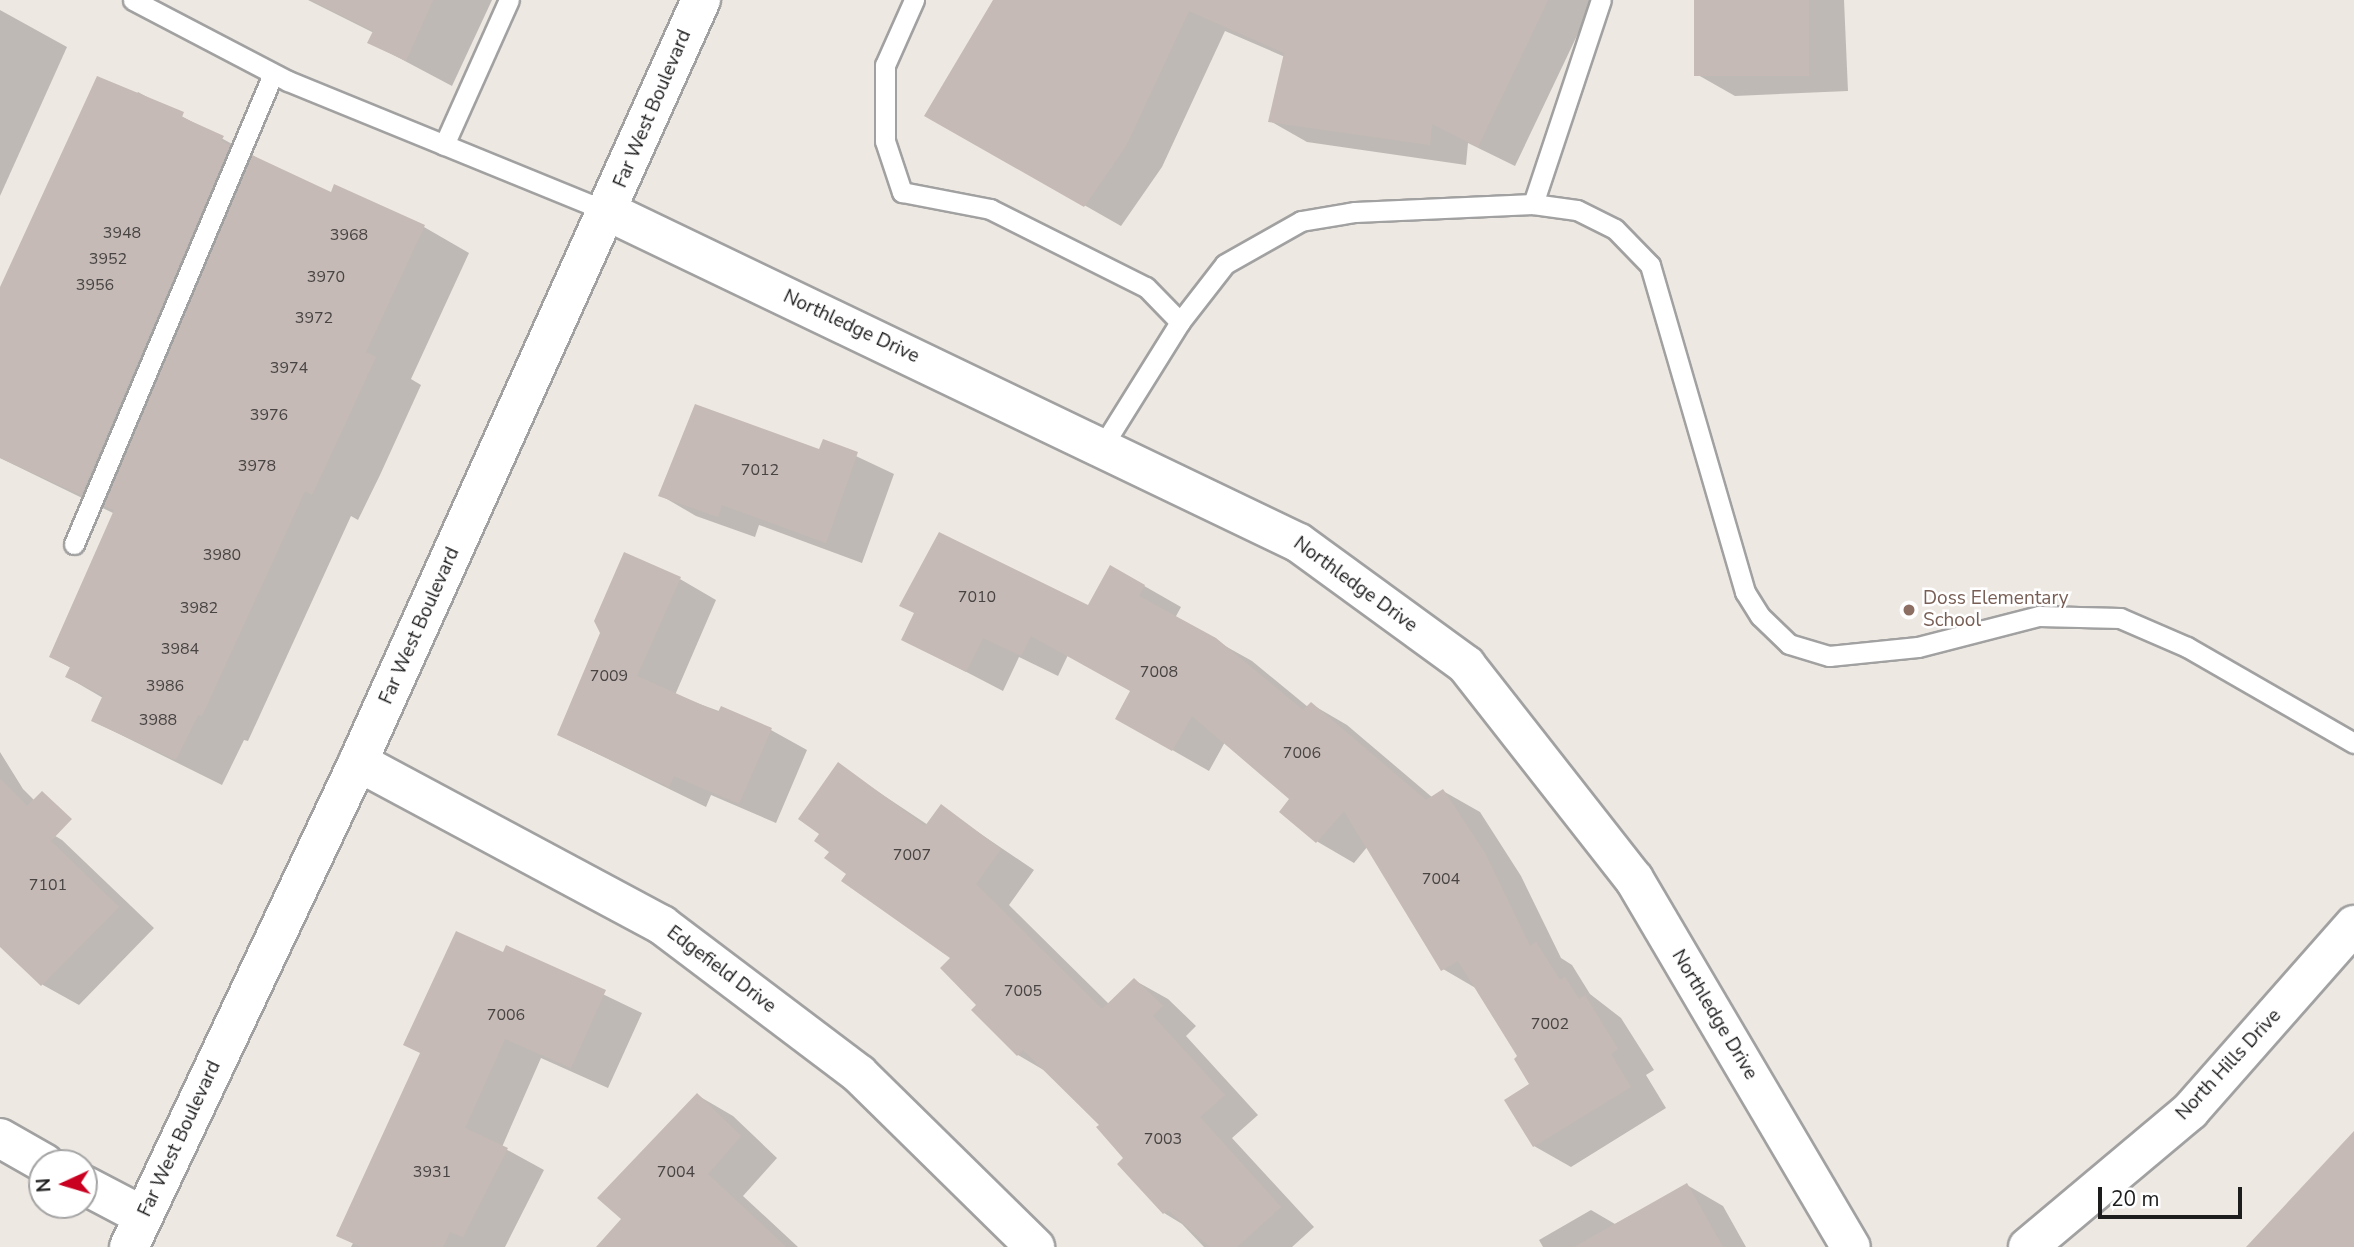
<!DOCTYPE html>
<style>
body{margin:0}
#map{position:relative;width:2354px;height:1247px;overflow:hidden;background:#eee8e2;font-family:"Nunito Sans",sans-serif}
div>[style]{position:absolute}
.shadow>*{inset:0;background:#0003}
.building>*{inset:0;background:#c6bab6;transform-origin:0 0}
.roads{filter:drop-shadow(2px 0 #a1a1a1) drop-shadow(-2px 0 #a1a1a1) drop-shadow(0 2px #a1a1a1) drop-shadow(0 -2px #a1a1a1)}
.service>*{height:19px;margin:-9.5px;padding:0 9.5px;transform-origin:9.5px;border-radius:9.5px;background:#fff}
.minor>*{height:38px;margin:-19px;padding:0 19px;transform-origin:19px;border-radius:19px;background:#fff}
.tertiary>*{height:38px;margin:-19px;padding:0 19px;transform-origin:19px;border-radius:19px;background:#fff}
.dots>*{width:19px;height:19px;translate:-50% -50%;box-sizing:border-box;border:4px solid #fff;border-radius:50%}
span{translate:-50% -50%;white-space:nowrap;text-align:center;line-height:1.15;-webkit-text-stroke:5px #fff;paint-order:stroke}
.number-label{font-size:16px;color:#474443}
.number-label span{-webkit-text-stroke-width:0}
.street-label{font-size:19px;color:#1d1d1d}
.education-label{font-size:19px;color:#785e54}
.left{translate:0 -50%;text-align:left}
.north{position:absolute;left:28px;top:1149px;width:70px;height:70px;box-sizing:border-box;background:#fff;border:2px solid #a5a5a5;border-radius:50%;rotate:266deg;font-size:19px;font-weight:700;line-height:28px;text-align:center;color:#1d1d1d}
.north::after{content:'';display:block;margin:auto;width:24px;height:32px;background:#ca0020;clip-path:polygon(50% 0,100% 100%,50% 72%,0 100%)}
.scale{position:absolute;left:2098px;top:1187px;width:144px;height:32px;box-sizing:border-box;border:4px solid #1d1d1d;border-top:0;padding-left:9px;font-size:21px;line-height:24px;white-space:nowrap;color:#1d1d1d;-webkit-text-stroke:5px #fff;paint-order:stroke}
</style>
<div id="map">
<div class="shadow">
<div style="clip-path:polygon(308px 0,492px 0,452px 86px,369px 42px,374px 33px)"></div>
<div style="clip-path:polygon(995px 0,1594px 0,1515px 166px,1468px 143px,1466px 165px,1307px 142px,1270px 121px,1285px 57px,1225px 31px,1162px 167px,1121px 226px,926px 115px)"></div>
<div style="clip-path:polygon(1696px 0,1844px 0,1848px 91px,1735px 96px,1698px 75px)"></div>
<div style="clip-path:polygon(0 10px,67px 47px,0 196px)"></div>
<div style="clip-path:polygon(138px 92px,268px 164px,332px 194px,424px 227px,469px 253px,411px 379px,421px 385px,380px 475px,358px 520px,351px 516px,248px 741px,244px 740px,222px 785px,93px 721px,103px 698px,67px 677px,71px 668px,51px 657px,115px 514px,0 458px,0 292px)"></div>
<div style="clip-path:polygon(824px 441px,894px 474px,862px 563px,759px 525px,755px 537px,696px 516px,660px 495px,820px 451px)"></div>
<div style="clip-path:polygon(1111px 567px,1181px 607px,1175px 618px,1252px 661px,1308px 707px,1311px 704px,1347px 725px,1433px 798px,1443px 791px,1480px 812px,1521px 876px,1561px 958px,1572px 965px,1590px 994px,1621px 1018px,1654px 1070px,1646px 1075px,1666px 1108px,1571px 1167px,1534px 1146px,1532px 1085px,1519px 1057px,1479px 990px,1443px 969px,1368px 846px,1354px 863px,1318px 842px,1282px 812px,1292px 799px,1225px 742px,1209px 771px,1153px 739px,1132px 691px,1068px 655px,1058px 676px,1019px 657px,1003px 691px,903px 639px,1089px 607px)"></div>
<div style="clip-path:polygon(680px 579px,716px 600px,675px 695px,771px 730px,807px 750px,776px 823px,711px 795px,706px 807px,559px 735px)"></div>
<div style="clip-path:polygon(0 752px,23px 789px,44px 810px,27px 819px,62px 840px,154px 928px,79px 1005px,43px 985px,0 943px)"></div>
<div style="clip-path:polygon(838px 765px,928px 825px,941px 807px,1034px 870px,1009px 905px,1109px 1004px,1134px 980px,1168px 999px,1196px 1026px,1186px 1036px,1258px 1115px,1232px 1138px,1314px 1227px,1292px 1247px,1204px 1247px,1182px 1224px,1164px 1213px,1120px 1164px,1126px 1158px,1102px 1125px,1047px 1072px,1018px 1055px,979px 1005px,953px 958px,849px 874px,831px 851px,822px 833px)"></div>
<div style="clip-path:polygon(507px 948px,642px 1013px,608px 1088px,541px 1058px,502px 1147px,544px 1170px,505px 1247px,351px 1247px)"></div>
<div style="clip-path:polygon(697px 1095px,733px 1116px,777px 1158px,743px 1196px,798px 1247px,615px 1247px,624px 1219px)"></div>
<div style="clip-path:polygon(1687px 1185px,1723px 1206px,1746px 1247px,1543px 1247px,1539px 1240px,1591px 1210px,1615px 1224px)"></div>
</div>
<div class="building">
<div style="clip-path:polygon(310px 0,433px 0,406px 61px,367px 43px,373px 31px)"></div>
<div style="clip-path:polygon(993px 0,1548px 0,1478px 147px,1432px 124px,1430px 145px,1268px 122px,1284px 53px,1189px 11px,1126px 146px,1084px 207px,924px 116px)"></div>
<div style="left:1694px;top:0;width:115px;height:76px"></div>
<div style="clip-path:polygon(97px 76px,184px 112px,182px 117px,224px 136px,221px 141px,230px 145px,81px 495px,0 458px,0 287px)"></div>
<div style="clip-path:polygon(252px 155px,331px 192px,334px 184px,425px 225px,366px 352px,376px 357px,334px 448px,312px 495px,305px 491px,202px 716px,198px 715px,176px 760px,91px 721px,103px 695px,65px 677px,70px 667px,49px 657px,114px 510px,104px 506px)"></div>
<div style="clip-path:polygon(695px 404px,819px 449px,823px 439px,858px 452px,826px 543px,722px 505px,718px 517px,658px 496px)"></div>
<div style="clip-path:polygon(939px 532px,1088px 605px,1110px 565px,1145px 585px,1139px 596px,1216px 638px,1303px 710px,1311px 702px,1426px 800px,1443px 789px,1485px 853px,1530px 946px,1536px 942px,1560px 980px,1565px 977px,1579px 999px,1585px 995px,1618px 1049px,1611px 1054px,1631px 1087px,1533px 1147px,1504px 1100px,1529px 1084px,1514px 1059px,1517px 1056px,1458px 961px,1441px 971px,1344px 811px,1316px 843px,1279px 812px,1289px 799px,1192px 716px,1172px 751px,1115px 719px,1130px 691px,1031px 636px,1021px 656px,983px 638px,966px 672px,901px 640px,914px 613px,899px 606px)"></div>
<div style="clip-path:polygon(624px 552px,681px 577px,637px 676px,718px 712px,721px 706px,772px 728px,739px 804px,674px 776px,669px 787px,557px 735px,600px 633px,594px 621px)"></div>
<div style="clip-path:polygon(838px 762px,925px 826px,941px 804px,1001px 849px,976px 884px,1102px 1009px,1134px 978px,1163px 1006px,1153px 1016px,1225px 1095px,1200px 1117px,1281px 1207px,1237px 1247px,1210px 1247px,1168px 1210px,1163px 1214px,1117px 1164px,1123px 1158px,1096px 1127px,1099px 1125px,1023px 1050px,1017px 1056px,971px 1010px,976px 1005px,940px 968px,950px 958px,841px 881px,846px 874px,824px 858px,829px 852px,814px 841px,819px 834px,798px 819px)"></div>
<div style="clip-path:polygon(0 779px,27px 806px,42px 791px,72px 819px,51px 841px,119px 907px,41px 986px,0 947px)"></div>
<div style="clip-path:polygon(456px 931px,503px 952px,506px 945px,606px 990px,571px 1068px,505px 1039px,465px 1128px,508px 1148px,463px 1237px,450px 1232px,443px 1247px,361px 1247px,336px 1236px,420px 1053px,403px 1045px)"></div>
<div style="clip-path:polygon(697px 1093px,741px 1136px,708px 1174px,786px 1247px,596px 1247px,621px 1219px,597px 1198px)"></div>
<div style="clip-path:polygon(2354px 1131px,2354px 1247px,2246px 1247px)"></div>
<div style="clip-path:polygon(1687px 1183px,1723px 1247px,1574px 1247px)"></div>
</div>
<div class="roads">
<div class="service">
<div style="left:133px;top:0;width:175px;rotate:27.6deg"></div>
<div style="left:288px;top:81px;width:347px;rotate:22.2deg"></div>
<div style="left:914px;top:0;width:71px;rotate:114deg"></div>
<div style="left:885px;top:65px;width:76px;rotate:90deg"></div>
<div style="left:885px;top:141px;width:54px;rotate:71.6deg"></div>
<div style="left:902px;top:192px;width:90px;rotate:10.9deg"></div>
<div style="left:990px;top:209px;width:174px;rotate:26.6deg"></div>
<div style="left:1146px;top:287px;width:49px;rotate:45.8deg"></div>
<div style="left:444px;top:145px;width:159px;rotate:-65.9deg"></div>
<div style="left:1533px;top:204px;width:215px;rotate:-71.6deg"></div>
<div style="left:1102px;top:447px;width:147px;rotate:-58deg"></div>
<div style="left:1180px;top:322px;width:73px;rotate:-52.2deg"></div>
<div style="left:1225px;top:264px;width:87px;rotate:-29.5deg"></div>
<div style="left:1301px;top:221px;width:55px;rotate:-9.5deg"></div>
<div style="left:1355px;top:212px;width:178px;rotate:-2.6deg"></div>
<div style="left:1533px;top:204px;width:44px;rotate:7.8deg"></div>
<div style="left:1577px;top:210px;width:42px;rotate:26.6deg"></div>
<div style="left:1615px;top:229px;width:50px;rotate:45.8deg"></div>
<div style="left:1650px;top:265px;width:341px;rotate:73.8deg"></div>
<div style="left:1745px;top:592px;width:28px;rotate:58deg"></div>
<div style="left:1760px;top:616px;width:40px;rotate:44deg"></div>
<div style="left:1789px;top:644px;width:42px;rotate:16.7deg"></div>
<div style="left:1829px;top:656px;width:89px;rotate:-5.8deg"></div>
<div style="left:1918px;top:647px;width:125px;rotate:-14.4deg"></div>
<div style="left:2039px;top:616px;width:81px;rotate:1.4deg"></div>
<div style="left:2120px;top:618px;width:73px;rotate:23.4deg"></div>
<div style="left:2187px;top:647px;width:193px;rotate:29.9deg"></div>
<div style="left:74px;top:544px;width:510px;rotate:-67.05deg"></div>
</div>
<div class="minor">
<div style="left:609px;top:212px;width:765px;rotate:25.63deg"></div>
<div style="left:1299px;top:543px;width:207px;rotate:36.1deg"></div>
<div style="left:1466px;top:665px;width:272px;rotate:51.9deg"></div>
<div style="left:1634px;top:879px;width:427px;rotate:59.5deg"></div>
<div style="left:358px;top:762px;width:345px;rotate:28.2deg"></div>
<div style="left:662px;top:925px;width:247px;rotate:37.1deg"></div>
<div style="left:859px;top:1074px;width:247px;rotate:44.5deg"></div>
<div style="left:0;top:1138px;width:51px;rotate:29.6deg"></div>
<div style="left:84px;top:1185px;width:67px;rotate:27.7deg"></div>
</div>
<div class="tertiary">
<div style="left:129px;top:1247px;width:536px;rotate:-64.72deg"></div>
<div style="left:358px;top:762px;width:836px;rotate:-65.77deg"></div>
<div style="left:2028px;top:1247px;width:212px;rotate:-40deg"></div>
<div style="left:2190px;top:1111px;width:248px;rotate:-48.6deg"></div>
</div>
</div>
<div class="dots">
<div style="left:1909px;top:610px;background:#8d6e63"></div>
</div>
<div class="number-label">
<span style="left:122px;top:233px">3948</span>
<span style="left:349px;top:235px">3968</span>
<span style="left:108px;top:259px">3952</span>
<span style="left:326px;top:277px">3970</span>
<span style="left:95px;top:285px">3956</span>
<span style="left:314px;top:318px">3972</span>
<span style="left:289px;top:368px">3974</span>
<span style="left:269px;top:415px">3976</span>
<span style="left:257px;top:466px">3978</span>
<span style="left:760px;top:470px">7012</span>
<span style="left:222px;top:555px">3980</span>
<span style="left:977px;top:597px">7010</span>
<span style="left:199px;top:608px">3982</span>
<span style="left:180px;top:649px">3984</span>
<span style="left:1159px;top:672px">7008</span>
<span style="left:609px;top:676px">7009</span>
<span style="left:165px;top:686px">3986</span>
<span style="left:158px;top:720px">3988</span>
<span style="left:1302px;top:753px">7006</span>
<span style="left:912px;top:855px">7007</span>
<span style="left:1441px;top:879px">7004</span>
<span style="left:48px;top:885px">7101</span>
<span style="left:1023px;top:991px">7005</span>
<span style="left:506px;top:1015px">7006</span>
<span style="left:1550px;top:1024px">7002</span>
<span style="left:1163px;top:1139px">7003</span>
<span style="left:432px;top:1172px">3931</span>
<span style="left:676px;top:1172px">7004</span>
</div>
<div class="street-label">
<span style="left:653px;top:109px;rotate:-67deg">Far West Boulevard</span>
<span style="left:851px;top:327px;rotate:25deg">Northledge Drive</span>
<span style="left:1355px;top:585px;rotate:36deg">Northledge Drive</span>
<span style="left:420px;top:626px;rotate:-66deg">Far West Boulevard</span>
<span style="left:721px;top:970px;rotate:37deg">Edgefield Drive</span>
<span style="left:1714px;top:1015px;rotate:59deg">Northledge Drive</span>
<span style="left:2229px;top:1065px;rotate:-47deg">North Hills Drive</span>
<span style="left:180px;top:1139px;rotate:-65deg">Far West Boulevard</span>
</div>
<div class="education-label">
<span class="left" style="left:1923px;top:610px">Doss Elementary<br>School</span>
</div>
<div class="north">N</div>
<div class="scale">20 m</div>
</div>
